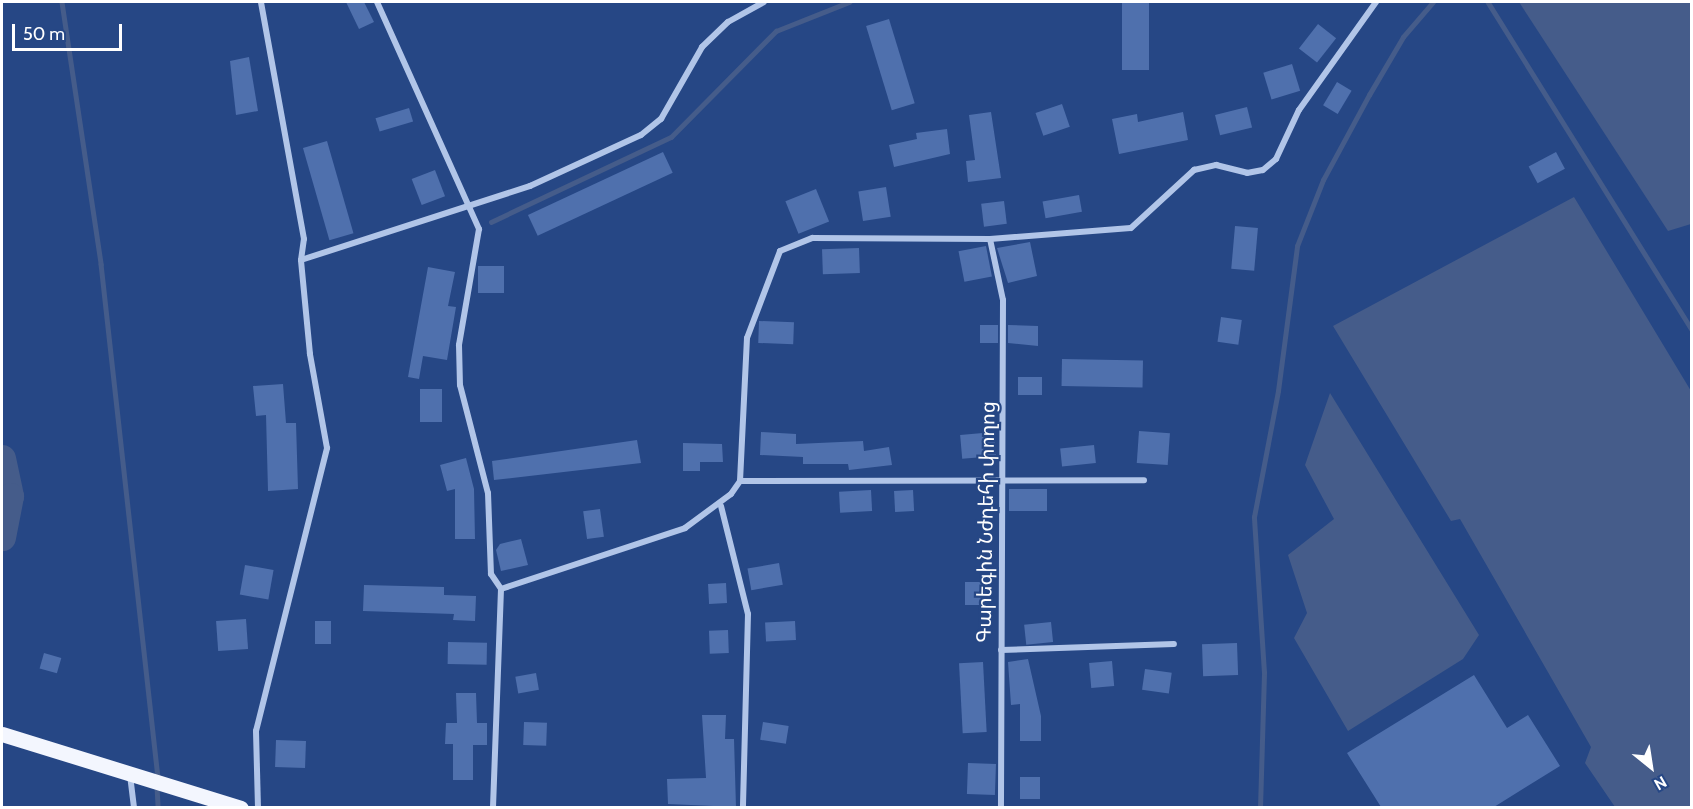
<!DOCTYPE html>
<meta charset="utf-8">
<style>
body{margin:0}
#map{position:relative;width:1693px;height:809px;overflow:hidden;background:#264785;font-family:Cabin,"Noto Sans Armenian",sans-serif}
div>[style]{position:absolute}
.water>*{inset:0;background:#455c8a}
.stream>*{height:4.5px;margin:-2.25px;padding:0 2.25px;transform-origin:2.25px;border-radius:2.25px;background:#455c8a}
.river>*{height:27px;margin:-13.5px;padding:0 13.5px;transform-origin:13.5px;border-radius:13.5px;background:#455c8a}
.building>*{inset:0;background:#4f70ad;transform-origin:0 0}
.street>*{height:6px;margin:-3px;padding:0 3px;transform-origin:3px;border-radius:3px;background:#b1c5e8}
.primary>*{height:15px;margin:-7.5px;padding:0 7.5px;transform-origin:7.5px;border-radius:7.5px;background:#f3f6fe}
span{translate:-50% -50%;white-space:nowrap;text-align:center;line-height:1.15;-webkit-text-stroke:4.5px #264785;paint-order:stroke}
.street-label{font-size:20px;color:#fff}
.frame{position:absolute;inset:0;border:3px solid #fff;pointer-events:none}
.north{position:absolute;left:1621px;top:737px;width:60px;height:60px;-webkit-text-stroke:4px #264785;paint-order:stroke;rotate:150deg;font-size:16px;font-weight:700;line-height:24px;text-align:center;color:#fff}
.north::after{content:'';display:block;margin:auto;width:21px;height:27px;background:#fff;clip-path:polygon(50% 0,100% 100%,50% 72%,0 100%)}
.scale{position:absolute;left:12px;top:24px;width:110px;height:27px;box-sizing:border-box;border:3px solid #fff;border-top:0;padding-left:8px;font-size:18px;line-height:21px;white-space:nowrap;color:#fff;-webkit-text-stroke:4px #264785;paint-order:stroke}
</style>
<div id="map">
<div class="water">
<div style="clip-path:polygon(1519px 2px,1691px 2px,1691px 224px,1668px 231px)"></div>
<div style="clip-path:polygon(1574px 197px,1691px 391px,1691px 807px,1615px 807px,1585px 763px,1591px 747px,1460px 519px,1451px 521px,1333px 326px)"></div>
<div style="clip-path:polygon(1330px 393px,1479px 635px,1463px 659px,1348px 731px,1294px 638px,1307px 613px,1288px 555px,1334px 519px,1305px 465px)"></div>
</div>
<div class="stream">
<div style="left:62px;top:2px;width:265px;rotate:81.5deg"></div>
<div style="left:101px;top:264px;width:517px;rotate:83.67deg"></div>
<div style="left:1488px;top:2px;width:386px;rotate:58.1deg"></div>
<div style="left:491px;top:222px;width:199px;rotate:-25.3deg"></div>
<div style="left:671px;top:137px;width:149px;rotate:-45.3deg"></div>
<div style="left:776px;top:31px;width:79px;rotate:-21.7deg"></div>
<div style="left:157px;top:786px;width:22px;rotate:87deg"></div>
<div style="left:1260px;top:808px;width:135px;rotate:-88.3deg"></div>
<div style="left:1264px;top:673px;width:156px;rotate:-93.7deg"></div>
<div style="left:1254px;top:517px;width:128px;rotate:-79.2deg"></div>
<div style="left:1278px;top:391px;width:146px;rotate:-82.5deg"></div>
<div style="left:1297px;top:246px;width:71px;rotate:-68.5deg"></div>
<div style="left:1323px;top:180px;width:97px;rotate:-61.6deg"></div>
<div style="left:1369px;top:95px;width:67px;rotate:-59.6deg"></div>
<div style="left:1403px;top:37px;width:46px;rotate:-49.4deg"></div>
</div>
<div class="river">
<div style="left:2px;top:458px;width:39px;rotate:78deg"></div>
<div style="left:10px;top:496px;width:42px;rotate:101deg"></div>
</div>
<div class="building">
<div style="clip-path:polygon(346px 2px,364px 2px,374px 22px,359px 29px)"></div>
<div style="left:1122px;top:2px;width:27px;height:68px"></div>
<div style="left:889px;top:19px;width:88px;height:24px;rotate:73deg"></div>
<div style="left:1318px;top:24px;width:23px;height:31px;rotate:38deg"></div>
<div style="clip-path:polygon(249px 57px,258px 111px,236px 115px,230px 61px)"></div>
<div style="left:1292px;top:64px;width:28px;height:30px;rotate:73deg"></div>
<div style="left:1337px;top:82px;width:17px;height:27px;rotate:31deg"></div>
<div style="left:1062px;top:104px;width:24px;height:28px;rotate:71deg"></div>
<div style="left:1247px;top:107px;width:21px;height:33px;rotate:76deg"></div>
<div style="left:409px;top:108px;width:14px;height:35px;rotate:73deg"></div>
<div style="clip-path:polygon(991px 112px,1001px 178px,968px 182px,966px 161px,975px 160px,969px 115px)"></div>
<div style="clip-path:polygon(1183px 112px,1188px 140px,1119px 154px,1112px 119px,1137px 114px,1138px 122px)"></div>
<div style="clip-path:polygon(947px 129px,950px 154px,894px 167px,889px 145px,917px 139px,916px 133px)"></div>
<div style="left:327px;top:141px;width:96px;height:25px;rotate:74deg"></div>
<div style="left:663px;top:152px;width:23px;height:149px;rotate:65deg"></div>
<div style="left:1556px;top:152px;width:19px;height:31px;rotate:62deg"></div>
<div style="left:435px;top:170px;width:28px;height:25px;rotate:69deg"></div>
<div style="left:886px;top:187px;width:30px;height:28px;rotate:81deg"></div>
<div style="left:816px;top:189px;width:35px;height:33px;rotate:68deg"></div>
<div style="left:1079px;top:195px;width:17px;height:37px;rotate:80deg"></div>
<div style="left:1004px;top:201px;width:23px;height:23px;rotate:83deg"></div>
<div style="left:1235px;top:226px;width:23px;height:43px;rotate:5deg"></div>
<div style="clip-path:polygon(1030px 242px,1037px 276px,1008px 283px,997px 248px)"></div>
<div style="left:986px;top:246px;width:31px;height:28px;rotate:79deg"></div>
<div style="left:859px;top:248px;width:25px;height:37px;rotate:88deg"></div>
<div style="left:504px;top:266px;width:27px;height:26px;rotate:90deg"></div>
<div style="clip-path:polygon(428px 267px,455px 272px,448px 306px,456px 307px,447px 360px,423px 356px,419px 379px,408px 377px)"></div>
<div style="left:1221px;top:317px;width:21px;height:25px;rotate:8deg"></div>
<div style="left:759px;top:321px;width:35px;height:22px;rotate:2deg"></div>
<div style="left:980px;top:325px;width:18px;height:18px"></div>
<div style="clip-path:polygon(1008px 325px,1038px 326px,1038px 346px,1008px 343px)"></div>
<div style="left:1062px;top:359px;width:81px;height:27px;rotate:1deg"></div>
<div style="left:1018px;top:377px;width:24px;height:18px"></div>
<div style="clip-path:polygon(283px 384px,286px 423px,296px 423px,298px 489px,268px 491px,266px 415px,256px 416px,253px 386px)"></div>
<div style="left:420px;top:389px;width:22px;height:33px"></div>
<div style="left:1139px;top:431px;width:31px;height:32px;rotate:4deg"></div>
<div style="clip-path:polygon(761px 432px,796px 434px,796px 444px,863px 441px,864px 451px,889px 447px,892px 465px,849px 470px,848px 464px,803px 464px,803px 457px,760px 455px)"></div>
<div style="left:994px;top:432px;width:24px;height:34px;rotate:85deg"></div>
<div style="clip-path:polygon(637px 440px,641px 463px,494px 480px,492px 461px)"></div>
<div style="clip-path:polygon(683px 443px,722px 444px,723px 462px,700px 462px,700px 471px,683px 471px)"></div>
<div style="left:1094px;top:445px;width:18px;height:34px;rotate:84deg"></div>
<div style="clip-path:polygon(466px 458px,474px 489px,475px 539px,455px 539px,455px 489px,447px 491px,440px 465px)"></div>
<div style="left:1047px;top:489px;width:22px;height:38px;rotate:90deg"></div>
<div style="left:871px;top:490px;width:21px;height:32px;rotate:87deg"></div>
<div style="left:913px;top:490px;width:21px;height:19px;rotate:87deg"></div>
<div style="left:600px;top:509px;width:28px;height:17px;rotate:82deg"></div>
<div style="clip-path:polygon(521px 539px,528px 565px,501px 571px,496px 550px,500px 544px)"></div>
<div style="left:779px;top:563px;width:22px;height:32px;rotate:80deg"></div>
<div style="left:245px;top:565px;width:29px;height:30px;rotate:10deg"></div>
<div style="left:965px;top:582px;width:17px;height:23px"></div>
<div style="left:726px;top:583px;width:20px;height:18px;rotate:87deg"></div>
<div style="clip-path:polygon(364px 585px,444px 587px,444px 595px,476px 596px,475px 621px,453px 620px,454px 614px,363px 611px)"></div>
<div style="left:246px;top:619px;width:30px;height:30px;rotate:86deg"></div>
<div style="left:315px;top:621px;width:16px;height:23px"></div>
<div style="left:795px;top:621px;width:19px;height:30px;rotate:87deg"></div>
<div style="left:1051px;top:622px;width:20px;height:27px;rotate:84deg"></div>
<div style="left:728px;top:630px;width:23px;height:19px;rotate:88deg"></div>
<div style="left:448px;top:642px;width:39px;height:22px;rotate:1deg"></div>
<div style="left:1237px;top:643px;width:32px;height:35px;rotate:88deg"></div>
<div style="left:44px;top:653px;width:18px;height:16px;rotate:16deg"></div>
<div style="clip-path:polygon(1028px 659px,1041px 716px,1041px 741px,1020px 741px,1020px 704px,1011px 705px,1008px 662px)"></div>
<div style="left:1112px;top:661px;width:25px;height:23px;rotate:85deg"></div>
<div style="left:983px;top:662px;width:70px;height:24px;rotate:87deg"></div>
<div style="left:1145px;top:669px;width:27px;height:21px;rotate:8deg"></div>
<div style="left:536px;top:673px;width:17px;height:21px;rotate:80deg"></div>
<div style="clip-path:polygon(1474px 675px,1507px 728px,1528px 715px,1560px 766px,1494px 807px,1381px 807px,1347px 753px)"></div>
<div style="clip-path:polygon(456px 693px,476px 693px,477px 723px,487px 723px,487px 745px,473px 745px,473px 780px,453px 780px,453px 744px,445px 744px,446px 723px,457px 723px)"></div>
<div style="clip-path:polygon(702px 715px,726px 715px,725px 739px,734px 739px,736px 807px,668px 804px,667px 779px,706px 778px)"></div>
<div style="left:524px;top:722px;width:23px;height:23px;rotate:2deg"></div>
<div style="left:763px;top:722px;width:26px;height:18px;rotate:9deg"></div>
<div style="left:276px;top:740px;width:30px;height:27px;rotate:2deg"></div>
<div style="left:968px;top:763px;width:28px;height:31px;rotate:2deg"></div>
<div style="left:1020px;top:777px;width:20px;height:22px"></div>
</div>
<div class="street">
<div style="left:377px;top:2px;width:249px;rotate:65.8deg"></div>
<div style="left:479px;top:229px;width:118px;rotate:99.8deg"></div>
<div style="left:459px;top:345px;width:40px;rotate:88.6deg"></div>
<div style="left:460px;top:385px;width:112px;rotate:75.5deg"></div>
<div style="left:488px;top:493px;width:81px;rotate:87.9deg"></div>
<div style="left:491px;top:574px;width:18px;rotate:56deg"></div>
<div style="left:501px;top:589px;width:219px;rotate:92.1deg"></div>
<div style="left:990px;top:239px;width:62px;rotate:78deg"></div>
<div style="left:1003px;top:300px;width:508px;rotate:90.23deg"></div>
<div style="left:301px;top:260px;width:241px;rotate:-17.9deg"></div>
<div style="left:530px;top:186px;width:122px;rotate:-24.7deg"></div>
<div style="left:641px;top:135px;width:26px;rotate:-39deg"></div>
<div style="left:661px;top:119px;width:83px;rotate:-60.3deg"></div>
<div style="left:702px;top:47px;width:36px;rotate:-44deg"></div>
<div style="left:728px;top:22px;width:41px;rotate:-29.1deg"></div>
<div style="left:740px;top:481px;width:404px;rotate:-0.1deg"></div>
<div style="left:721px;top:506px;width:111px;rotate:76deg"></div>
<div style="left:748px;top:614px;width:194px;rotate:91.5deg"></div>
<div style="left:501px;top:589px;width:194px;rotate:-18.3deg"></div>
<div style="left:685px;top:528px;width:57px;rotate:-36.5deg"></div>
<div style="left:731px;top:494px;width:16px;rotate:-55deg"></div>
<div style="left:740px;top:481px;width:143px;rotate:-87.2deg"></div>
<div style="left:747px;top:338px;width:93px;rotate:-69.2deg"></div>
<div style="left:780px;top:251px;width:35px;rotate:-22deg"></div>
<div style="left:813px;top:238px;width:177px;rotate:0.3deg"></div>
<div style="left:990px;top:239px;width:141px;rotate:-4.5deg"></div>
<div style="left:1131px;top:228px;width:86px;rotate:-42.6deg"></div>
<div style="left:1194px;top:170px;width:23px;rotate:-13deg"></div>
<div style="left:1216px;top:165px;width:32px;rotate:14deg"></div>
<div style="left:1247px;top:173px;width:16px;rotate:-11deg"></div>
<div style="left:1263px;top:170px;width:17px;rotate:-40deg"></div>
<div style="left:1276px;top:159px;width:54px;rotate:-64.9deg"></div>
<div style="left:1299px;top:110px;width:133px;rotate:-54.5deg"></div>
<div style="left:1001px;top:650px;width:173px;rotate:-2deg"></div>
<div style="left:130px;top:775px;width:33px;rotate:83deg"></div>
<div style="left:258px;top:808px;width:77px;rotate:-91.5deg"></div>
<div style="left:256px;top:731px;width:292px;rotate:-75.9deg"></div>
<div style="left:327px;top:448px;width:96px;rotate:-100.3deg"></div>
<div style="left:310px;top:354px;width:94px;rotate:-95.5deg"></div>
<div style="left:301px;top:260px;width:21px;rotate:-82deg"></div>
<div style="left:304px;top:239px;width:241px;rotate:-100.3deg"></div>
</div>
<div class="primary">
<div style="left:2px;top:734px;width:250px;rotate:17.2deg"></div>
</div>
<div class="street-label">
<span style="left:986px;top:522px;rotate:-89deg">Գարեգին Նժդեհի փողոց</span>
</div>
<div class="frame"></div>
<div class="north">N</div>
<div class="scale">50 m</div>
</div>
